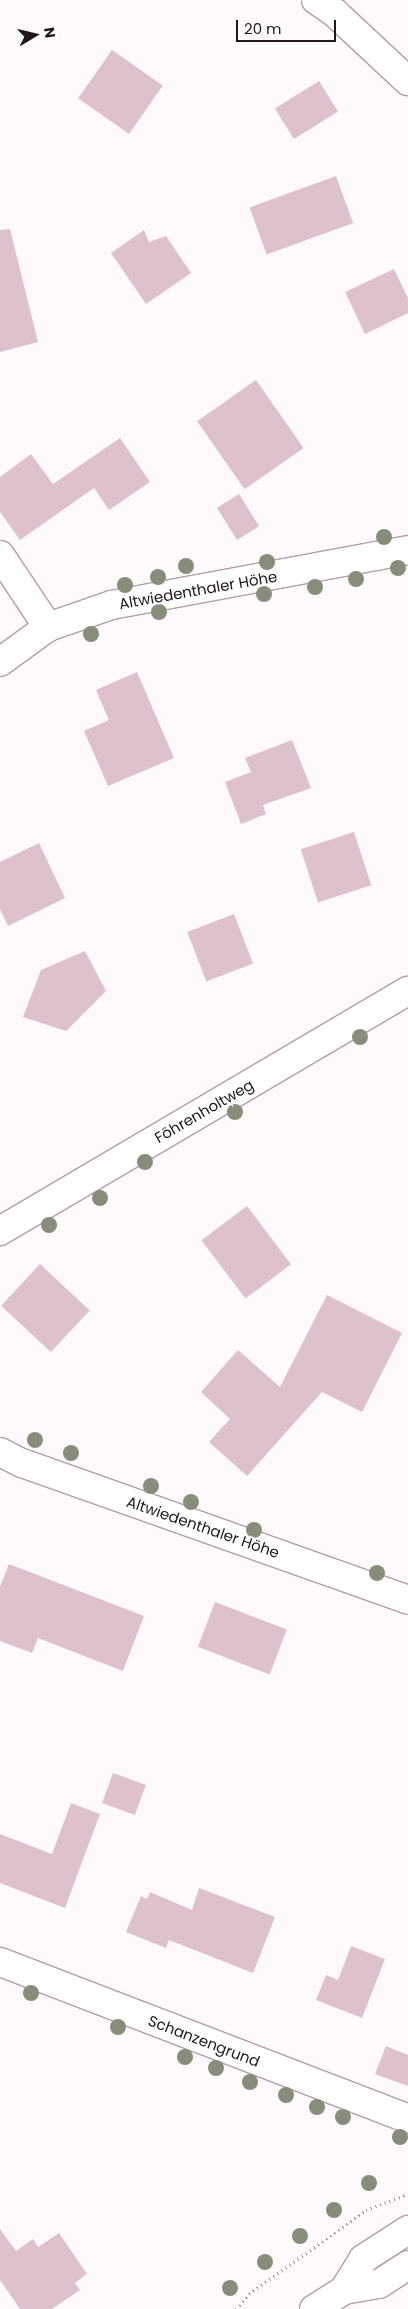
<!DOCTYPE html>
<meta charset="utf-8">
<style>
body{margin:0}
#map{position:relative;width:408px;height:2309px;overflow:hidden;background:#fef9fb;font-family:Poppins,sans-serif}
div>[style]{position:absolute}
.building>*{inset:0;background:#ddc2cd;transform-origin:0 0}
.path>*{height:3px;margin-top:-1.5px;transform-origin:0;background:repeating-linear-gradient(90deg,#999295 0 1px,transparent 0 5px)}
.roads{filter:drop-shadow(1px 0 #b59ca6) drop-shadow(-1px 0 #b59ca6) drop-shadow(0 1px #b59ca6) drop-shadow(0 -1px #b59ca6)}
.minor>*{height:28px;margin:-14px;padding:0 14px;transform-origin:14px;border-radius:14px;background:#fff}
.major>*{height:28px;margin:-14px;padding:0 14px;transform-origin:14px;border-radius:14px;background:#fff}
.trees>*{width:16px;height:16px;margin:-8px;border-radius:50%;background:#888d7b}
span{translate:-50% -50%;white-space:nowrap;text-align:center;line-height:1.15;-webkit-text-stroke:4px #fff;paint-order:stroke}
.street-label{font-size:15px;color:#20171b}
.north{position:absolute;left:10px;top:10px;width:50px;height:50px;-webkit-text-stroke:4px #fff;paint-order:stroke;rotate:81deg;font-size:14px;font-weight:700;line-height:20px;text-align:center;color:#20171b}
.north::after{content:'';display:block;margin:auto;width:18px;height:22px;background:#20171b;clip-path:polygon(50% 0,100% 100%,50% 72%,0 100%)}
.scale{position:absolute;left:236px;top:20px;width:100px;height:22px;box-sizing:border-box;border:2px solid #20171b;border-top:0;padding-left:6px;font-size:15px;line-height:18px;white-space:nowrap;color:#20171b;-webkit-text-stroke:4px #fff;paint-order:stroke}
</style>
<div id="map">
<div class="building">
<div style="left:112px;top:50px;width:62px;height:59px;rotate:35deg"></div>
<div style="left:319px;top:81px;width:36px;height:52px;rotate:58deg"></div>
<div style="left:336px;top:176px;width:50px;height:92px;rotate:70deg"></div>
<div style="clip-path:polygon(10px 229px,38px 342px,0 352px,0 230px)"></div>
<div style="clip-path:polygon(144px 230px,149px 242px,166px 236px,191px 273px,146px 304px,111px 253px)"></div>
<div style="clip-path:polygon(394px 269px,408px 298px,408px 313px,365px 334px,345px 292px)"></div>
<div style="left:256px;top:380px;width:83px;height:72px;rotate:55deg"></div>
<div style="clip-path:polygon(120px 438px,150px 482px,109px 510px,94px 488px,20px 540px,0 512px,0 477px,31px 454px,53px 484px)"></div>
<div style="left:239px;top:494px;width:38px;height:26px;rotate:58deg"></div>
<div style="clip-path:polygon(137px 672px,174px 758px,108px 786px,84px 731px,109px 720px,96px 690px)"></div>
<div style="clip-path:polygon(292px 740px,311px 788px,263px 805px,266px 814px,241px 824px,225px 782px,251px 772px,245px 758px)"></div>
<div style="left:354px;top:832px;width:56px;height:56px;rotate:72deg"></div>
<div style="clip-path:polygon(39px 843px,65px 898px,8px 926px,0 909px,0 862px)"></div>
<div style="left:234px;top:914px;width:53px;height:50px;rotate:69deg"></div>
<div style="clip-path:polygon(85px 951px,106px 991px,66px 1031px,23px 1017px,41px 970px)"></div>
<div style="left:247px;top:1206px;width:73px;height:57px;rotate:53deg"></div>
<div style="left:40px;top:1264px;width:68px;height:57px;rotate:43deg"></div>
<div style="clip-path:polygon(327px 1295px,402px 1333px,362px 1412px,322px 1392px,247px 1476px,209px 1442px,230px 1419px,201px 1392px,238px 1350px,280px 1387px)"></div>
<div style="clip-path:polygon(9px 1564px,144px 1616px,123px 1671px,38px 1638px,32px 1653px,0 1641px,0 1587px)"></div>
<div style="left:215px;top:1602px;width:77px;height:48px;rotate:21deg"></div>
<div style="left:113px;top:1773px;width:35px;height:32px;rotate:20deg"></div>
<div style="clip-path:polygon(71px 1803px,100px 1814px,65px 1908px,0 1883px,0 1834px,52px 1854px)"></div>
<div style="clip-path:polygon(199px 1888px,275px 1917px,253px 1973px,169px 1940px,166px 1948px,126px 1932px,141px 1896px,147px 1899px,150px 1892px,192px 1910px)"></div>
<div style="clip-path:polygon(351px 1946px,385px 1959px,362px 2018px,316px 2000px,326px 1975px,338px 1980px)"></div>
<div style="clip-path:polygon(386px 2046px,408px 2055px,408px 2086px,375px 2074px)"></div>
<div style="clip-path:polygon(0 2229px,16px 2251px,33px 2239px,38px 2247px,59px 2233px,87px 2274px,75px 2283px,80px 2290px,52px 2309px,20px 2309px,0 2280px)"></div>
</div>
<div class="path">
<div style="left:236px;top:2309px;width:20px;rotate:-49deg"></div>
<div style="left:249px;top:2294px;width:144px;rotate:-35.7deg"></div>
<div style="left:366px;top:2210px;width:45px;rotate:-20.9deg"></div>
</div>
<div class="roads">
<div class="minor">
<div style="left:316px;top:0;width:23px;rotate:34deg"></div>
<div style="left:335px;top:13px;width:100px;rotate:43deg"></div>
<div style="left:0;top:555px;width:87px;rotate:56.3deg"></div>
<div style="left:0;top:662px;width:59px;rotate:-36.1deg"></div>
<div style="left:48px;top:627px;width:68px;rotate:-19deg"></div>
<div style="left:112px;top:605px;width:301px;rotate:-10.5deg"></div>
<div style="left:0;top:1231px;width:473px;rotate:-30.5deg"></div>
<div style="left:0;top:1452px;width:25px;rotate:27deg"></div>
<div style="left:22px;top:1463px;width:410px;rotate:19.5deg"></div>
<div style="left:0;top:1962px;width:437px;rotate:21deg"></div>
</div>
<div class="major">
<div style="left:344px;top:2290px;width:36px;rotate:-58deg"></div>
<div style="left:363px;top:2259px;width:54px;rotate:-32.8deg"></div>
<div style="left:314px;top:2309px;width:36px;rotate:-32deg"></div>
<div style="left:344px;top:2290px;width:36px;rotate:-10deg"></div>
<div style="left:379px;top:2284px;width:35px;rotate:-33deg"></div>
</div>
</div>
<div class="trees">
<div style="left:384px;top:537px"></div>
<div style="left:267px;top:562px"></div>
<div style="left:186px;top:566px"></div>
<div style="left:398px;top:568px"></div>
<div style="left:158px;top:577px"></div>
<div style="left:356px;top:579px"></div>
<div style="left:125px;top:585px"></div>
<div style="left:315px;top:587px"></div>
<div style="left:264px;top:594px"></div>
<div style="left:159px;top:612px"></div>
<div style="left:91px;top:634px"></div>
<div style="left:360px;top:1037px"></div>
<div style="left:235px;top:1112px"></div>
<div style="left:145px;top:1162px"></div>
<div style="left:100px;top:1198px"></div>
<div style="left:49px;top:1225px"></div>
<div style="left:35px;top:1440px"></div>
<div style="left:71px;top:1453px"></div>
<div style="left:151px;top:1486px"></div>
<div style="left:191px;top:1502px"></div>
<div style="left:254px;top:1530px"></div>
<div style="left:377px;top:1573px"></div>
<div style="left:31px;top:1993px"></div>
<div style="left:118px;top:2027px"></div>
<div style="left:185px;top:2057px"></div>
<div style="left:216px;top:2068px"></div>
<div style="left:250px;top:2082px"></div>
<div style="left:286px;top:2095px"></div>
<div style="left:317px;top:2107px"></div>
<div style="left:343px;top:2117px"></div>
<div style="left:400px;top:2137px"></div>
<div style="left:369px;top:2183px"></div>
<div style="left:334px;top:2210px"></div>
<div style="left:300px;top:2236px"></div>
<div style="left:265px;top:2262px"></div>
<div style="left:230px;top:2288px"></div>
</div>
<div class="street-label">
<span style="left:198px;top:590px;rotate:-10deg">Altwiedenthaler Höhe</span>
<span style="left:204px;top:1111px;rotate:-30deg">Föhrenholtweg</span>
<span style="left:203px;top:1527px;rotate:19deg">Altwiedenthaler Höhe</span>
<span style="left:204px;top:2041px;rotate:21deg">Schanzengrund</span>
</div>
<div class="north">N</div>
<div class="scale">20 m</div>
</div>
